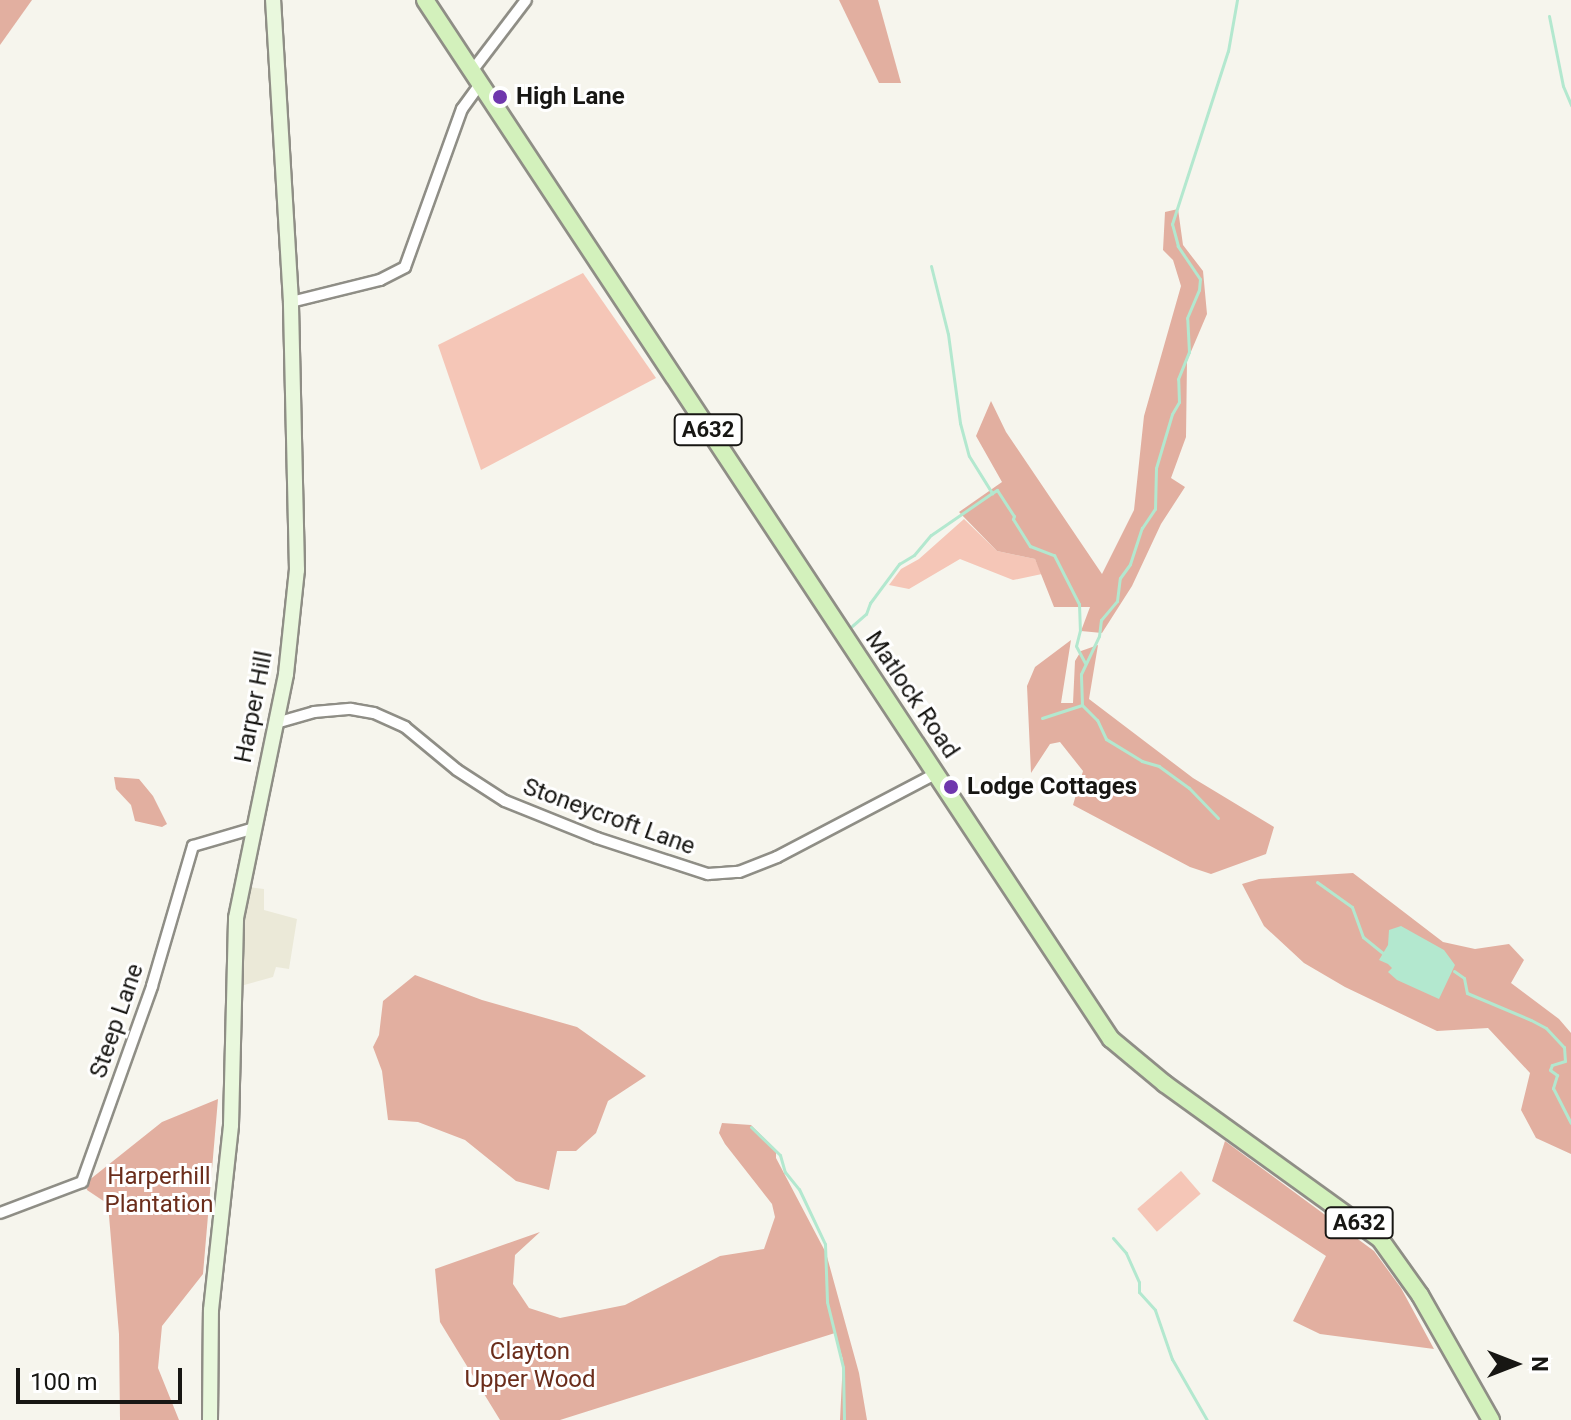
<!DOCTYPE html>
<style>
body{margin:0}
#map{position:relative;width:1571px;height:1420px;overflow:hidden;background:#f6f5ed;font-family:Roboto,sans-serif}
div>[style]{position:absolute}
.built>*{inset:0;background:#ebe9d8}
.green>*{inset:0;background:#f5c6b7;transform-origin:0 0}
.forest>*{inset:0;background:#e2afa0}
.water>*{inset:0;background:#b3e8cf}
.stream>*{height:3px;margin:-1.5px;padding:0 1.5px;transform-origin:1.5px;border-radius:1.5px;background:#b3e8cf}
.roads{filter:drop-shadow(2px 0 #8f8e86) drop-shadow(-2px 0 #8f8e86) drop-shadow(0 2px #8f8e86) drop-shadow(0 -2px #8f8e86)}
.street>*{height:10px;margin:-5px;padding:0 5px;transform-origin:5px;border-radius:5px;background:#fff}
.secondary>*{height:14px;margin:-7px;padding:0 7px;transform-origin:7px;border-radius:7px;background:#e9f8dd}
.primary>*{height:16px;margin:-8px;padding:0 8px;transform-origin:8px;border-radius:8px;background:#d3f1bc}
.dots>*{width:22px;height:22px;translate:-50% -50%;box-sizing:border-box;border:4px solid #fff;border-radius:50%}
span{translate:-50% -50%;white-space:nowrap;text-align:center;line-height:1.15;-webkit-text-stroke:6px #fff;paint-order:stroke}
.shield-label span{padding:2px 6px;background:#fff;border:2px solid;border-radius:6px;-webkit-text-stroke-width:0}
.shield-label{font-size:22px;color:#171613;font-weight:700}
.poi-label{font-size:24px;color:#171613;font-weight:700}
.left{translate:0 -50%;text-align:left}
.street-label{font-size:24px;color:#171613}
.park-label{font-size:24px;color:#6b2d1b}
.north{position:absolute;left:1475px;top:1324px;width:80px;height:80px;-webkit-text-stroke:6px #fff;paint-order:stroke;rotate:90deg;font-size:22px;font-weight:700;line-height:32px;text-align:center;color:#171613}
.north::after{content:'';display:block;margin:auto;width:28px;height:36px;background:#171613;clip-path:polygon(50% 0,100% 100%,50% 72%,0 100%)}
.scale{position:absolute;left:16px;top:1368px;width:166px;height:36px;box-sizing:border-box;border:4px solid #171613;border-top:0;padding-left:10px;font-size:24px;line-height:28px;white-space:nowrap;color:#171613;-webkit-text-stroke:6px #fff;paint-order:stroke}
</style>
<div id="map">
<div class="built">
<div style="clip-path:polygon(249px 887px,264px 889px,264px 910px,297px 919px,289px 969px,276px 967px,273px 977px,237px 987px)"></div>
</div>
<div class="green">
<div style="clip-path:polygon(583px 273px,656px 378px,481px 470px,438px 345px)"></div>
<div style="clip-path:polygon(964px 519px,997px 551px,1035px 559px,1042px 574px,1013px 580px,960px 559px,909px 589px,889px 585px,901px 569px,919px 559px)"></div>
<div style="left:1181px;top:1171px;width:30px;height:58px;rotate:49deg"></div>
</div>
<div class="forest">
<div style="clip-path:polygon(0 0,32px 0,0 45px)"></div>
<div style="clip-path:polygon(839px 0,878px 0,901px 83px,879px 83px)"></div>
<div style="clip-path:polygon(1178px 209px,1183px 245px,1203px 271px,1207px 314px,1187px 361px,1186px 437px,1171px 478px,1185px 487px,1161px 524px,1132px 586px,1102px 633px,1081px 631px,1090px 607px,1054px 607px,1035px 559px,997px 551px,959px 512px,1002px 482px,976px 436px,991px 401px,1006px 432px,1102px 574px,1134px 510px,1144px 416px,1181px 286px,1173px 260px,1163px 250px,1165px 212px)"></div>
<div style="clip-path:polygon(1071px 640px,1061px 703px,1073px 703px,1075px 661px,1081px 651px,1098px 645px,1089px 699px,1193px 778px,1274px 827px,1266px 854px,1211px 874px,1190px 867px,1073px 805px,1083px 771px,1060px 742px,1050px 744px,1031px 773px,1027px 686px,1035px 667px)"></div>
<div style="clip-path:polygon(114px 777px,139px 779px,153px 796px,167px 824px,162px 827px,135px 821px,131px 805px,116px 789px)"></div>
<div style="clip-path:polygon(1353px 873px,1443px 942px,1475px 949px,1509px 944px,1524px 960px,1511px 983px,1559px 1019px,1571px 1033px,1571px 1154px,1536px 1138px,1521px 1110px,1530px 1073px,1488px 1028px,1437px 1031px,1345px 987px,1304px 963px,1264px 926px,1242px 884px,1259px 879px)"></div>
<div style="clip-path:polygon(415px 975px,482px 1000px,577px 1027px,646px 1076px,608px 1101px,596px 1133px,576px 1151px,557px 1151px,549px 1190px,516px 1181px,465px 1140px,418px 1122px,388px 1120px,382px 1071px,373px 1047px,379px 1035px,383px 1001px)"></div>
<div style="clip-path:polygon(218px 1099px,203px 1274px,162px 1326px,158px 1368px,179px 1420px,120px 1420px,119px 1334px,108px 1204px,87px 1190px,88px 1181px,162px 1122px)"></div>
<div style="clip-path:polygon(722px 1123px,751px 1125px,776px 1150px,776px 1158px,826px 1253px,859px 1373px,867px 1420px,840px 1420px,843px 1360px,835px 1333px,560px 1420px,500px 1420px,440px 1322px,435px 1269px,540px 1232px,515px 1255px,513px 1284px,529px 1308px,560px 1318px,625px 1305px,720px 1256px,764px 1249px,775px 1217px,772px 1204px,725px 1144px,719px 1133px)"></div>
<div style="clip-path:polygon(1225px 1141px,1374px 1251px,1401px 1288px,1434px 1349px,1320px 1334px,1293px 1321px,1326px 1256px,1212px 1181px)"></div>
</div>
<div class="water">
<div style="clip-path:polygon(1401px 926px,1444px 950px,1455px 965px,1439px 999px,1397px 980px,1388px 972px,1392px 968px,1388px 964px,1379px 960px,1388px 945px,1389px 930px)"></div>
</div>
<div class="stream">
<div style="left:1549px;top:16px;width:71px;rotate:78.7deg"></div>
<div style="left:1563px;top:86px;width:21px;rotate:67deg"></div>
<div style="left:931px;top:266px;width:70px;rotate:76deg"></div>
<div style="left:948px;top:334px;width:90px;rotate:82.3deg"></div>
<div style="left:960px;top:423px;width:34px;rotate:75deg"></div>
<div style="left:969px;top:456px;width:44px;rotate:58.1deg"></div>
<div style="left:992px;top:493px;width:6px;rotate:-31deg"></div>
<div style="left:997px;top:490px;width:31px;rotate:57deg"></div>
<div style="left:1014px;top:516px;width:3px;rotate:108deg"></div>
<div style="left:1013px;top:519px;width:32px;rotate:58deg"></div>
<div style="left:1030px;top:546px;width:26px;rotate:21deg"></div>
<div style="left:1054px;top:555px;width:55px;rotate:63deg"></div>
<div style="left:1079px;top:604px;width:26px;rotate:88deg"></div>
<div style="left:1080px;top:630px;width:16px;rotate:104deg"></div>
<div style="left:1076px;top:646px;width:19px;rotate:62deg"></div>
<div style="left:852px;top:626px;width:18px;rotate:-41deg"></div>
<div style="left:866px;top:614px;width:12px;rotate:-70deg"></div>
<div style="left:870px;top:603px;width:49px;rotate:-53.4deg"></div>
<div style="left:899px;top:564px;width:17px;rotate:-31deg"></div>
<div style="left:914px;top:555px;width:26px;rotate:-50deg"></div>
<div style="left:931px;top:535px;width:74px;rotate:-34.5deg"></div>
<div style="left:1042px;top:718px;width:42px;rotate:-18deg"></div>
<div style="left:1218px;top:818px;width:42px;rotate:-134deg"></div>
<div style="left:1189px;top:788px;width:37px;rotate:-144deg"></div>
<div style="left:1159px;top:766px;width:18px;rotate:-164deg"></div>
<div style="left:1142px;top:761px;width:42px;rotate:-148.6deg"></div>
<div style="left:1106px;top:739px;width:21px;rotate:-115deg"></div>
<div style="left:1097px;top:720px;width:21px;rotate:-135deg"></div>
<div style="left:1082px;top:705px;width:31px;rotate:-92deg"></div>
<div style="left:1081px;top:674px;width:42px;rotate:-64.7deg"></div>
<div style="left:1099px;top:636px;width:16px;rotate:-83deg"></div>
<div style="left:1101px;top:620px;width:25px;rotate:-50deg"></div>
<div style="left:1117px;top:601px;width:23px;rotate:-83deg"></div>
<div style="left:1120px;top:578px;width:17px;rotate:-54deg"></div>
<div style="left:1130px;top:564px;width:38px;rotate:-72deg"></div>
<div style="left:1142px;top:528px;width:23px;rotate:-56deg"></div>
<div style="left:1155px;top:509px;width:41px;rotate:-88.6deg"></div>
<div style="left:1156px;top:468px;width:56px;rotate:-73.5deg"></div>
<div style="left:1172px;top:414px;width:14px;rotate:-60deg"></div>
<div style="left:1179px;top:402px;width:23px;rotate:-92deg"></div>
<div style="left:1178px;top:379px;width:29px;rotate:-68deg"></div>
<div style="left:1189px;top:352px;width:34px;rotate:-93deg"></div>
<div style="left:1187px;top:318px;width:30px;rotate:-67deg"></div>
<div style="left:1199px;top:290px;width:11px;rotate:-85deg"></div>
<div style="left:1200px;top:279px;width:40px;rotate:-124deg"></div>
<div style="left:1178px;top:246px;width:23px;rotate:-105deg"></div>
<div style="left:1172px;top:224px;width:182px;rotate:-72.1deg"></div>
<div style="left:1228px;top:51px;width:52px;rotate:-80deg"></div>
<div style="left:1317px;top:882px;width:43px;rotate:35.5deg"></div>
<div style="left:1352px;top:907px;width:32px;rotate:70deg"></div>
<div style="left:1363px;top:937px;width:27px;rotate:39deg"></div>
<div style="left:1454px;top:971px;width:12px;rotate:35deg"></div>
<div style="left:1464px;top:978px;width:15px;rotate:79deg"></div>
<div style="left:1467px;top:993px;width:69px;rotate:22.9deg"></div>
<div style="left:1531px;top:1020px;width:17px;rotate:28deg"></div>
<div style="left:1546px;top:1028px;width:26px;rotate:47deg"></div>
<div style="left:1564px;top:1047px;width:14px;rotate:86deg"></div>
<div style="left:1565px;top:1061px;width:14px;rotate:163deg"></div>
<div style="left:1552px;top:1065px;width:5px;rotate:112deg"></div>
<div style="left:1550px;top:1070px;width:9px;rotate:36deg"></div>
<div style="left:1557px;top:1075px;width:14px;rotate:107deg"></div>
<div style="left:1553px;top:1088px;width:39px;rotate:63deg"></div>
<div style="left:751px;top:1127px;width:40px;rotate:44deg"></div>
<div style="left:780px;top:1155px;width:18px;rotate:74deg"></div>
<div style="left:785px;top:1172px;width:22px;rotate:51deg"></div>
<div style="left:799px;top:1189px;width:61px;rotate:64.7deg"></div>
<div style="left:825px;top:1244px;width:58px;rotate:88deg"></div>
<div style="left:827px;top:1302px;width:67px;rotate:76.2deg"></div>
<div style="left:843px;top:1367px;width:53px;rotate:88.9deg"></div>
<div style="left:1113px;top:1238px;width:20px;rotate:49deg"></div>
<div style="left:1126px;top:1253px;width:32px;rotate:66deg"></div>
<div style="left:1139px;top:1282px;width:10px;rotate:90deg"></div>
<div style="left:1139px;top:1292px;width:24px;rotate:48deg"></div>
<div style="left:1155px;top:1310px;width:52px;rotate:70.9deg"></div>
<div style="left:1172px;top:1359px;width:70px;rotate:60.2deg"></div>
</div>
<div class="roads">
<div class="street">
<div style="left:472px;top:71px;width:89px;rotate:-52.7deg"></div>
<div style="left:291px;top:302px;width:92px;rotate:-13.9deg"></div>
<div style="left:380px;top:280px;width:28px;rotate:-27deg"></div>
<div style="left:405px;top:267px;width:168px;rotate:-70.2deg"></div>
<div style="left:462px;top:109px;width:31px;rotate:-54deg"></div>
<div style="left:276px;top:723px;width:40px;rotate:-16deg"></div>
<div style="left:314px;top:712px;width:37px;rotate:-5deg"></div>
<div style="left:351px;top:709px;width:23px;rotate:10deg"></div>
<div style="left:374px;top:713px;width:34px;rotate:24deg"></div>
<div style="left:405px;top:727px;width:67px;rotate:39.6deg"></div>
<div style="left:457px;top:770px;width:57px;rotate:32.9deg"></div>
<div style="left:505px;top:801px;width:99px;rotate:21.9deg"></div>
<div style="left:597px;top:838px;width:117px;rotate:18deg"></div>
<div style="left:708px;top:874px;width:31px;rotate:-4deg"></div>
<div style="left:739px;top:872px;width:41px;rotate:-21.5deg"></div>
<div style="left:777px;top:857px;width:178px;rotate:-27.7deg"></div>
<div style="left:0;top:1213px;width:88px;rotate:-20.7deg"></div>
<div style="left:82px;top:1182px;width:208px;rotate:-70.3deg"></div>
<div style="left:152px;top:986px;width:146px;rotate:-73.7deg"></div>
<div style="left:193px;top:846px;width:60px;rotate:-16.3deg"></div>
</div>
<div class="secondary">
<div style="left:210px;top:1420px;width:110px;rotate:-89.5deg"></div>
<div style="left:211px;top:1310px;width:186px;rotate:-83.8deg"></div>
<div style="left:231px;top:1125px;width:207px;rotate:-88.6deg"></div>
<div style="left:236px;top:918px;width:249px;rotate:-78.4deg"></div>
<div style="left:286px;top:674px;width:105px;rotate:-84deg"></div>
<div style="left:297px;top:570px;width:268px;rotate:-91.3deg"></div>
<div style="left:291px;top:302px;width:303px;rotate:-93.4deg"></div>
</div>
<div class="primary">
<div style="left:425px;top:0;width:1245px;rotate:56.57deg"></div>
<div style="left:1111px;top:1039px;width:70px;rotate:39.8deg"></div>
<div style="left:1165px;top:1084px;width:265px;rotate:35.8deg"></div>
<div style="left:1380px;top:1239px;width:69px;rotate:54.5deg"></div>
<div style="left:1420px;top:1295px;width:144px;rotate:60.4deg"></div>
</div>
</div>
<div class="dots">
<div style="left:500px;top:97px;background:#6f37ad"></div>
<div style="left:951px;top:787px;background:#6f37ad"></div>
</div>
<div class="shield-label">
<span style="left:708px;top:430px">A632</span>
<span style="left:1359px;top:1223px">A632</span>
</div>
<div class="poi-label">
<span class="left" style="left:516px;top:97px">High Lane</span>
<span class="left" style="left:967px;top:787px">Lodge Cottages</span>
</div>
<div class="street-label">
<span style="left:912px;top:695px;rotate:56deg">Matlock Road</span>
<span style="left:254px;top:707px;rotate:-79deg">Harper Hill</span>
<span style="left:609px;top:817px;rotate:20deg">Stoneycroft Lane</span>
<span style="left:117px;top:1021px;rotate:-71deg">Steep Lane</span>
</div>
<div class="park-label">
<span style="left:159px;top:1191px">Harperhill<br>Plantation</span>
<span style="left:530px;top:1366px">Clayton<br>Upper Wood</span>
</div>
<div class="north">N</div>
<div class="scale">100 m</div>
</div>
